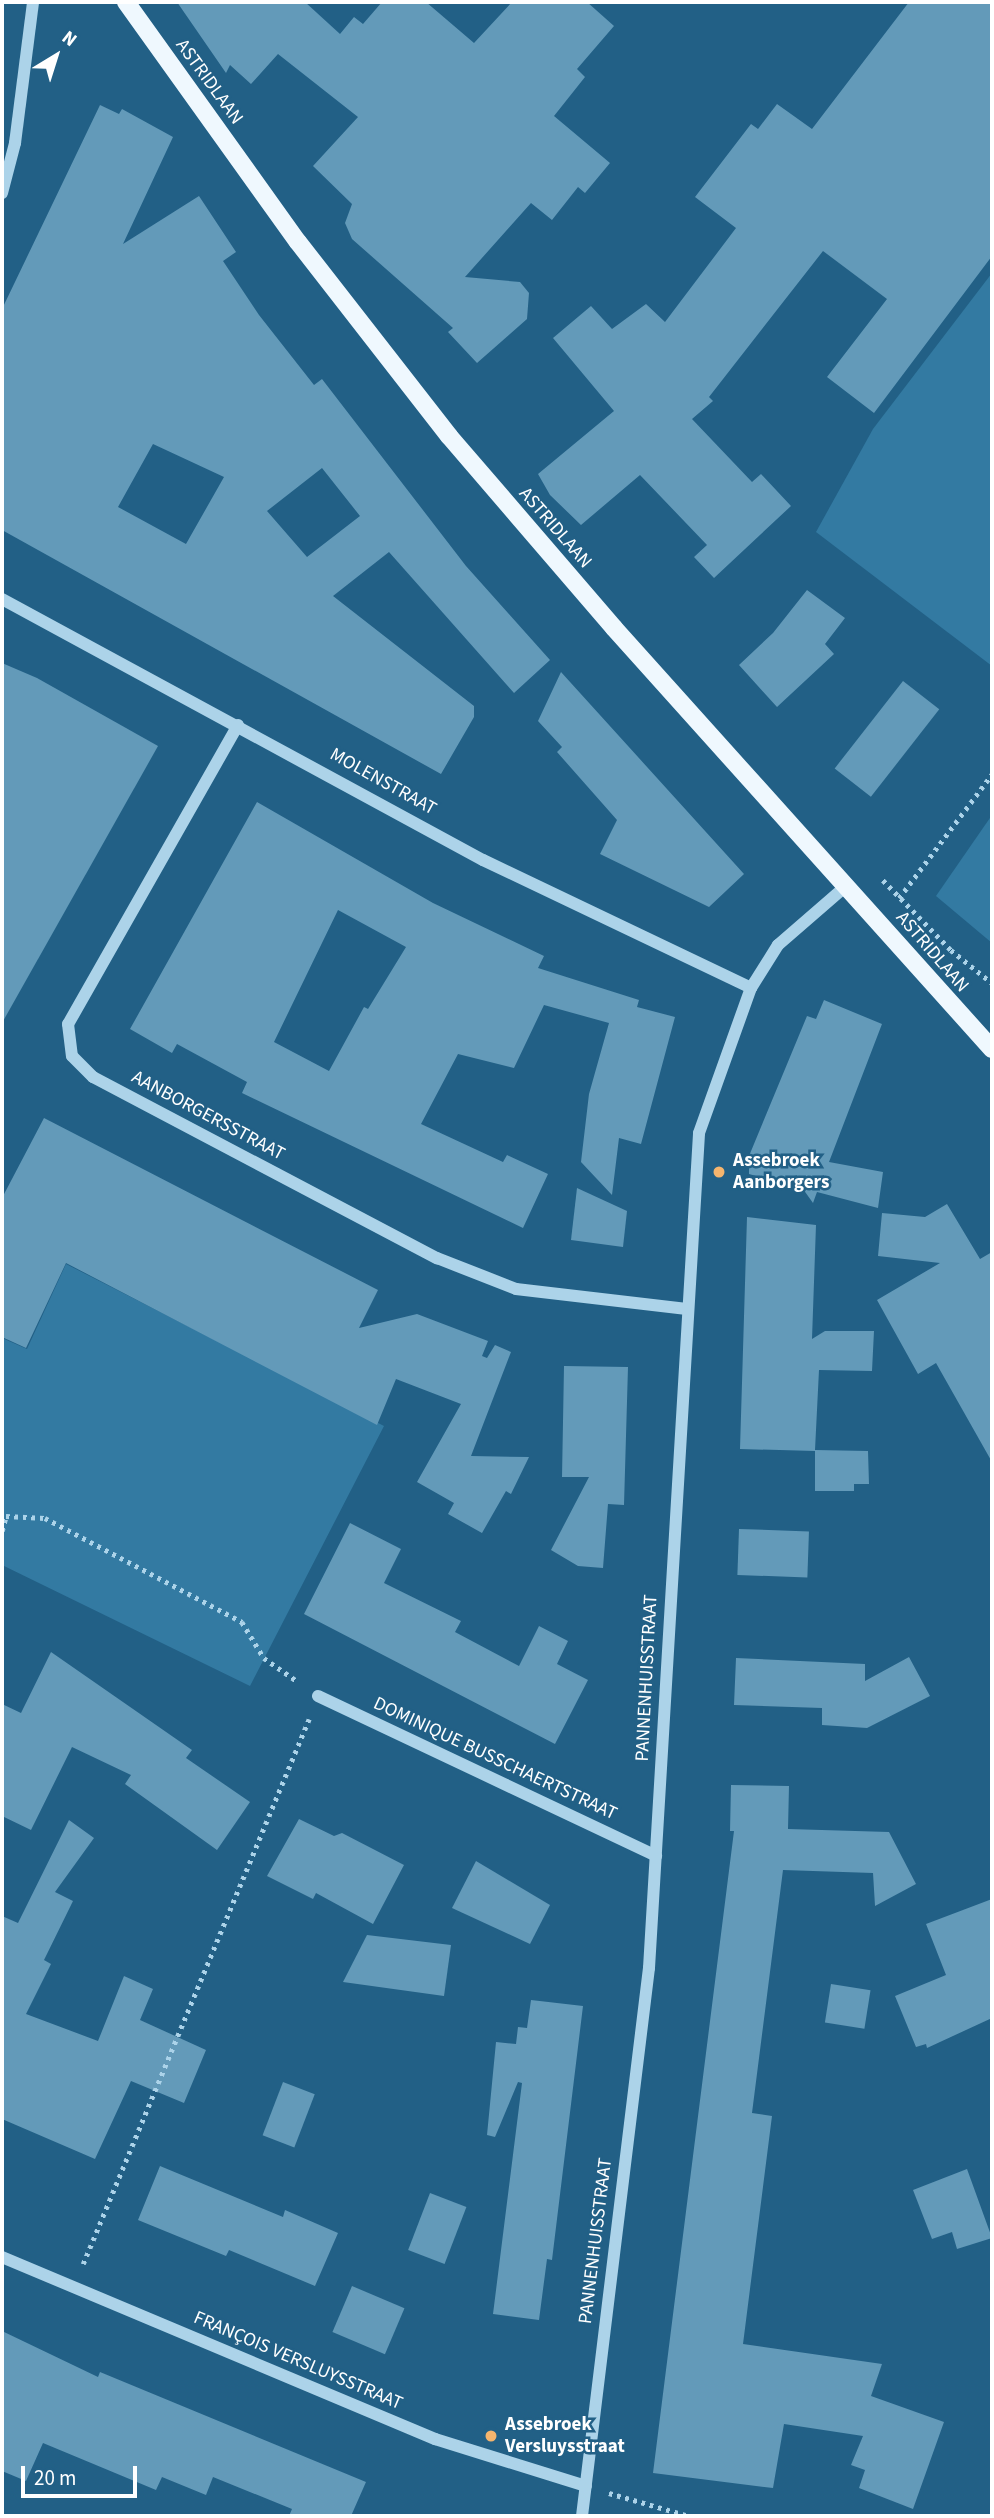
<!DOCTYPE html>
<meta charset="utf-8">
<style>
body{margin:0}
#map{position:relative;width:994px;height:2518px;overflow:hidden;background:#226086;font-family:"Source Sans 3",sans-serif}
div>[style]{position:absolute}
.green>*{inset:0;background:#337aa2}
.building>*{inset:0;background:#639ab9;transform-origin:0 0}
.path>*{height:4.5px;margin-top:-2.25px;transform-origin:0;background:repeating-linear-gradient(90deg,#acd3e9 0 3.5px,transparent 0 8.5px)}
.minor>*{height:12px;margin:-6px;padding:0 6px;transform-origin:6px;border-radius:6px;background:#acd3e9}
.major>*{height:18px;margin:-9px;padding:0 9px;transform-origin:9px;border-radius:9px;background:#eff8fe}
.dots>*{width:19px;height:19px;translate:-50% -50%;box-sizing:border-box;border:4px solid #226086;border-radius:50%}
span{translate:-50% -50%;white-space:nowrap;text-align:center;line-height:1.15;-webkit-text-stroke:5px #226086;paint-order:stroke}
.street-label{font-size:19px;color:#fff}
.poi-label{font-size:19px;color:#fff;font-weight:700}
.left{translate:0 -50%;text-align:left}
.frame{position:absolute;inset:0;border:4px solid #fff;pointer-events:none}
.north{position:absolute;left:21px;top:21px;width:70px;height:70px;-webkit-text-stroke:5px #226086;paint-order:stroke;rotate:38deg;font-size:19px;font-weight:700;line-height:28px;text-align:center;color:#fff}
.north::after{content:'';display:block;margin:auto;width:24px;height:32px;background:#fff;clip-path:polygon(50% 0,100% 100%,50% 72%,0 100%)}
.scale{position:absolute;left:21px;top:2466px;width:116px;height:32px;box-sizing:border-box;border:4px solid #fff;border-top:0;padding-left:9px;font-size:21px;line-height:24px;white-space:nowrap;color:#fff;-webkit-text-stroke:5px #226086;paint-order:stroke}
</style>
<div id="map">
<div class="green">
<div style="clip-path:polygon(992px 273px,992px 666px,816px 532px,873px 429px)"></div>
<div style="clip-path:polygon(992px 815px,992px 943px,936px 896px)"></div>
<div style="clip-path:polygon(66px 1264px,384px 1426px,250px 1686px,2px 1565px,2px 1338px,27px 1349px)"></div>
</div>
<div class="building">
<div style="clip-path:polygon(177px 2px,305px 2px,340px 34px,354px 17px,363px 24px,382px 2px,426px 2px,474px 43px,512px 2px,587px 2px,614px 26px,577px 69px,585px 77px,554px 116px,610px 163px,585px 193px,578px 187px,552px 220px,531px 203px,465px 277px,520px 282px,529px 293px,527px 319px,477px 363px,448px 332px,453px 328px,352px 239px,345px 223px,352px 204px,313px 166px,358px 117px,278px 54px,251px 84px,230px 65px,226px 73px)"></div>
<div style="clip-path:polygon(909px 2px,992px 2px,992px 256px,874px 413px,827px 377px,887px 299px,823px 251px,709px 397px,713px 401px,692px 419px,752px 482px,761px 474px,791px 506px,714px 578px,694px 557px,707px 545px,640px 475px,581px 525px,550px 495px,538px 474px,614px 411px,553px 338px,591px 306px,612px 329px,646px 304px,665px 322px,736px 228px,695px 197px,751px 124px,758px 129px,777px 104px,812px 129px)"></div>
<div style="clip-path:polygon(evenodd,100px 105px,119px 114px,122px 109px,173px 137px,123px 244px,199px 196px,236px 252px,223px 261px,259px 315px,314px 385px,322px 379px,466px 566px,550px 660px,514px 693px,389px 552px,333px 596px,474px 706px,474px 717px,441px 774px,2px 530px,2px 309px,100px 105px,153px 444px,224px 477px,186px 544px,118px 507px,153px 444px,100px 105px,322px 468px,360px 516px,307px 557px,267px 511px,322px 468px)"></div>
<div style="clip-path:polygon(807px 590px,845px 618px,825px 644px,834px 654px,777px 707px,739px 665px,773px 633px)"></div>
<div style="clip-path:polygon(2px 663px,37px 678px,158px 746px,2px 1023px)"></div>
<div style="clip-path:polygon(561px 672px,744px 874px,709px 907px,600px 854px,617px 820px,557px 752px,562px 747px,538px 721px)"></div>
<div style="left:903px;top:681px;width:46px;height:111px;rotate:38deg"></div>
<div style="clip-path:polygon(evenodd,257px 802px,433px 903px,544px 956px,538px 968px,639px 1000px,637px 1007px,675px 1017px,641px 1144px,619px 1138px,612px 1195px,581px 1162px,589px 1094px,609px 1023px,544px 1005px,514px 1068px,458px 1054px,421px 1124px,503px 1162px,507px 1155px,548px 1174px,523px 1228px,242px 1093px,247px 1082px,177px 1044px,172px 1053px,130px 1029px,257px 802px,338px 910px,406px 947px,368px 1009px,364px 1007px,329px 1071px,274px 1042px,338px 910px)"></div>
<div style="clip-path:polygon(824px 1000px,882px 1024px,829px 1162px,883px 1172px,878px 1208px,817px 1192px,813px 1203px,803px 1189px,749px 1174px,749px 1156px,807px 1016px,816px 1019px)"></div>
<div style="clip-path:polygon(44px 1118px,378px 1290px,359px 1328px,417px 1314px,488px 1341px,482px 1356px,487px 1358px,495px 1345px,511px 1352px,471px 1456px,529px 1457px,511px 1494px,506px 1491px,482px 1533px,448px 1514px,454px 1503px,417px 1482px,461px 1404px,396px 1379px,377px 1425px,66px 1263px,26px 1348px,2px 1337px,2px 1198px)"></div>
<div style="clip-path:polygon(577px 1188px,627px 1211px,623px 1247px,571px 1240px)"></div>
<div style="clip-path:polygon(947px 1204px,980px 1259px,992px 1252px,992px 1462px,936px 1363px,918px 1374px,877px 1300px,940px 1263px,878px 1256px,882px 1213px,925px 1217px)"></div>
<div style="clip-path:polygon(747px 1217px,816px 1225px,812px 1339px,825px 1331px,874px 1331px,872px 1371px,819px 1370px,815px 1450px,868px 1451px,869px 1484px,854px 1484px,854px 1491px,815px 1491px,815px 1451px,740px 1449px)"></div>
<div style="clip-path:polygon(564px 1366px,628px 1367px,624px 1505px,608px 1504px,603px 1568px,578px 1566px,551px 1550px,589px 1477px,562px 1477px)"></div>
<div style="clip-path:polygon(350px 1523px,401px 1549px,384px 1583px,461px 1621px,455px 1632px,519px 1666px,539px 1626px,568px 1641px,557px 1664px,588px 1680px,555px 1744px,304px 1614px)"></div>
<div style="left:739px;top:1529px;width:70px;height:46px;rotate:2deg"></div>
<div style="clip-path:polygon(51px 1652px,192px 1750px,186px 1758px,250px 1802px,217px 1850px,125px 1784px,131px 1775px,72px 1747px,31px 1830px,2px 1816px,2px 1704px,21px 1713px)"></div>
<div style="clip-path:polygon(909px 1657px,930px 1696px,867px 1728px,822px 1725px,822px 1708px,734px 1705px,736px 1658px,865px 1664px,865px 1681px)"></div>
<div style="clip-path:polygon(731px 1785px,789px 1786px,788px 1829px,889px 1832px,916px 1884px,875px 1906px,873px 1873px,783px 1870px,752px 2113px,772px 2116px,743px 2344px,882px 2364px,871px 2396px,944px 2422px,913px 2509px,859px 2488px,865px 2470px,851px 2465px,863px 2436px,784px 2424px,773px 2488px,653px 2473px,734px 1831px,730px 1831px)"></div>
<div style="clip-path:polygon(299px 1819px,334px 1836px,342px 1833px,404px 1865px,373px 1924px,316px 1893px,313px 1899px,267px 1876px)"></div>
<div style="clip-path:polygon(69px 1820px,94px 1838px,55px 1892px,73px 1901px,44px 1960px,51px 1964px,26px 2014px,98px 2041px,124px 1976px,153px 1989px,140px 2020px,206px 2050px,184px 2103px,131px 2081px,95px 2159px,2px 2119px,2px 1916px,18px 1923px)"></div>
<div style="clip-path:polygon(476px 1861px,550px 1905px,530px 1944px,452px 1908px)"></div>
<div style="clip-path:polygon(992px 1899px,992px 2018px,927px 2048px,926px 2044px,916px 2047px,895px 1996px,946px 1975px,926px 1924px)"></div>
<div style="clip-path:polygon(367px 1935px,451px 1945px,444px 1996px,343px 1982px)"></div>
<div style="left:831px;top:1984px;width:40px;height:39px;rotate:9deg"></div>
<div style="clip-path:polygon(531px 2000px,583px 2006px,552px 2260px,547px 2259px,539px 2320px,493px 2314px,522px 2083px,518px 2082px,495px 2137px,487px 2135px,496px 2042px,516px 2044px,518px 2027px,527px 2028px)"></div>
<div style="left:283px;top:2082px;width:34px;height:57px;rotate:21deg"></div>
<div style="clip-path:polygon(160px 2166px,283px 2217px,285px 2210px,338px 2233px,315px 2286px,229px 2250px,226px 2256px,138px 2220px)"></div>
<div style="clip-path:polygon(967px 2169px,992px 2238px,957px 2249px,952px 2232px,932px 2239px,913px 2190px)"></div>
<div style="left:430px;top:2193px;width:39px;height:61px;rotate:21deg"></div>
<div style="left:352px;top:2286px;width:57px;height:50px;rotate:23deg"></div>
<div style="clip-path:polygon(2px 2331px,98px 2377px,100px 2372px,366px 2482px,351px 2516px,289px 2516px,292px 2509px,213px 2477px,206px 2495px,162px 2477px,156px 2490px,43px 2443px,26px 2481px,2px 2471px)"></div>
</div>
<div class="path">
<div style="left:883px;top:880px;width:98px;rotate:45.8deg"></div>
<div style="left:951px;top:950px;width:53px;rotate:38.8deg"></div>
<div style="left:899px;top:898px;width:155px;rotate:-53.1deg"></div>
<div style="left:2px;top:1531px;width:16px;rotate:-75deg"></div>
<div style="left:6px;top:1516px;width:39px;rotate:3deg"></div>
<div style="left:45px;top:1518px;width:223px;rotate:27.8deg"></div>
<div style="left:242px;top:1622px;width:42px;rotate:58.6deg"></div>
<div style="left:264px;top:1658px;width:40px;rotate:34.9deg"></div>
<div style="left:83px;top:2264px;width:590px;rotate:-67.48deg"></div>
<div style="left:609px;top:2493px;width:83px;rotate:16deg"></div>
</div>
<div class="minor">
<div style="left:2px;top:193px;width:52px;rotate:-75.4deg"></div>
<div style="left:15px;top:143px;width:142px;rotate:-82.7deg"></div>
<div style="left:2px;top:599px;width:547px;rotate:28.49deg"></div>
<div style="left:483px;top:860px;width:297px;rotate:25.5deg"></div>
<div style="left:238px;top:725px;width:344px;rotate:119.6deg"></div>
<div style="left:68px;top:1024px;width:32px;rotate:83deg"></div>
<div style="left:72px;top:1056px;width:30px;rotate:45deg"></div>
<div style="left:93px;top:1077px;width:389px;rotate:27.8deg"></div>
<div style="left:437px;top:1258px;width:85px;rotate:21.4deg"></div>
<div style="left:516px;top:1289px;width:172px;rotate:6.7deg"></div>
<div style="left:318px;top:1696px;width:374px;rotate:25.3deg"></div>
<div style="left:2px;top:2257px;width:470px;rotate:22.8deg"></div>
<div style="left:435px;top:2439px;width:158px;rotate:17.3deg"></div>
<div style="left:582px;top:2516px;width:552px;rotate:-83.03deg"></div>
<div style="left:649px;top:1968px;width:836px;rotate:-86.57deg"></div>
<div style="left:699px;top:1133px;width:154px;rotate:-70.3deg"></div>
<div style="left:751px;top:988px;width:51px;rotate:-57.9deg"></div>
<div style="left:778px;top:945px;width:90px;rotate:-40.9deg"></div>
</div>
<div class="major">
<div style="left:126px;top:2px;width:295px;rotate:54.4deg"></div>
<div style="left:298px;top:242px;width:246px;rotate:52.1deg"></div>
<div style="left:449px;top:436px;width:253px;rotate:49.3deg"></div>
<div style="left:614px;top:628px;width:566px;rotate:48.08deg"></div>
</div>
<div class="dots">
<div style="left:719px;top:1172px;background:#f5b56e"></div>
<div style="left:491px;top:2436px;background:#f5b56e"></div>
</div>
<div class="street-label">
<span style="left:209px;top:82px;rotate:54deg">ASTRIDLAAN</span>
<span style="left:555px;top:528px;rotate:49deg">ASTRIDLAAN</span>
<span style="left:383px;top:782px;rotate:29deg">MOLENSTRAAT</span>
<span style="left:932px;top:952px;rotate:49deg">ASTRIDLAAN</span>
<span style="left:208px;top:1116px;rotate:28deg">AANBORGERSSTRAAT</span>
<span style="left:647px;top:1678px;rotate:-87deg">PANNENHUISSTRAAT</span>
<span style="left:495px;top:1759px;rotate:25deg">DOMINIQUE BUSSCHAERTSTRAAT</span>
<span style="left:596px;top:2241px;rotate:-83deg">PANNENHUISSTRAAT</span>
<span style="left:298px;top:2361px;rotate:23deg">FRANÇOIS VERSLUYSSTRAAT</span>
</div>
<div class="poi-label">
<span class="left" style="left:733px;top:1172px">Assebroek<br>Aanborgers</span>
<span class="left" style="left:505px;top:2436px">Assebroek<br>Versluysstraat</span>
</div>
<div class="frame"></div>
<div class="north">N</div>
<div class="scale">20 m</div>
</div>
